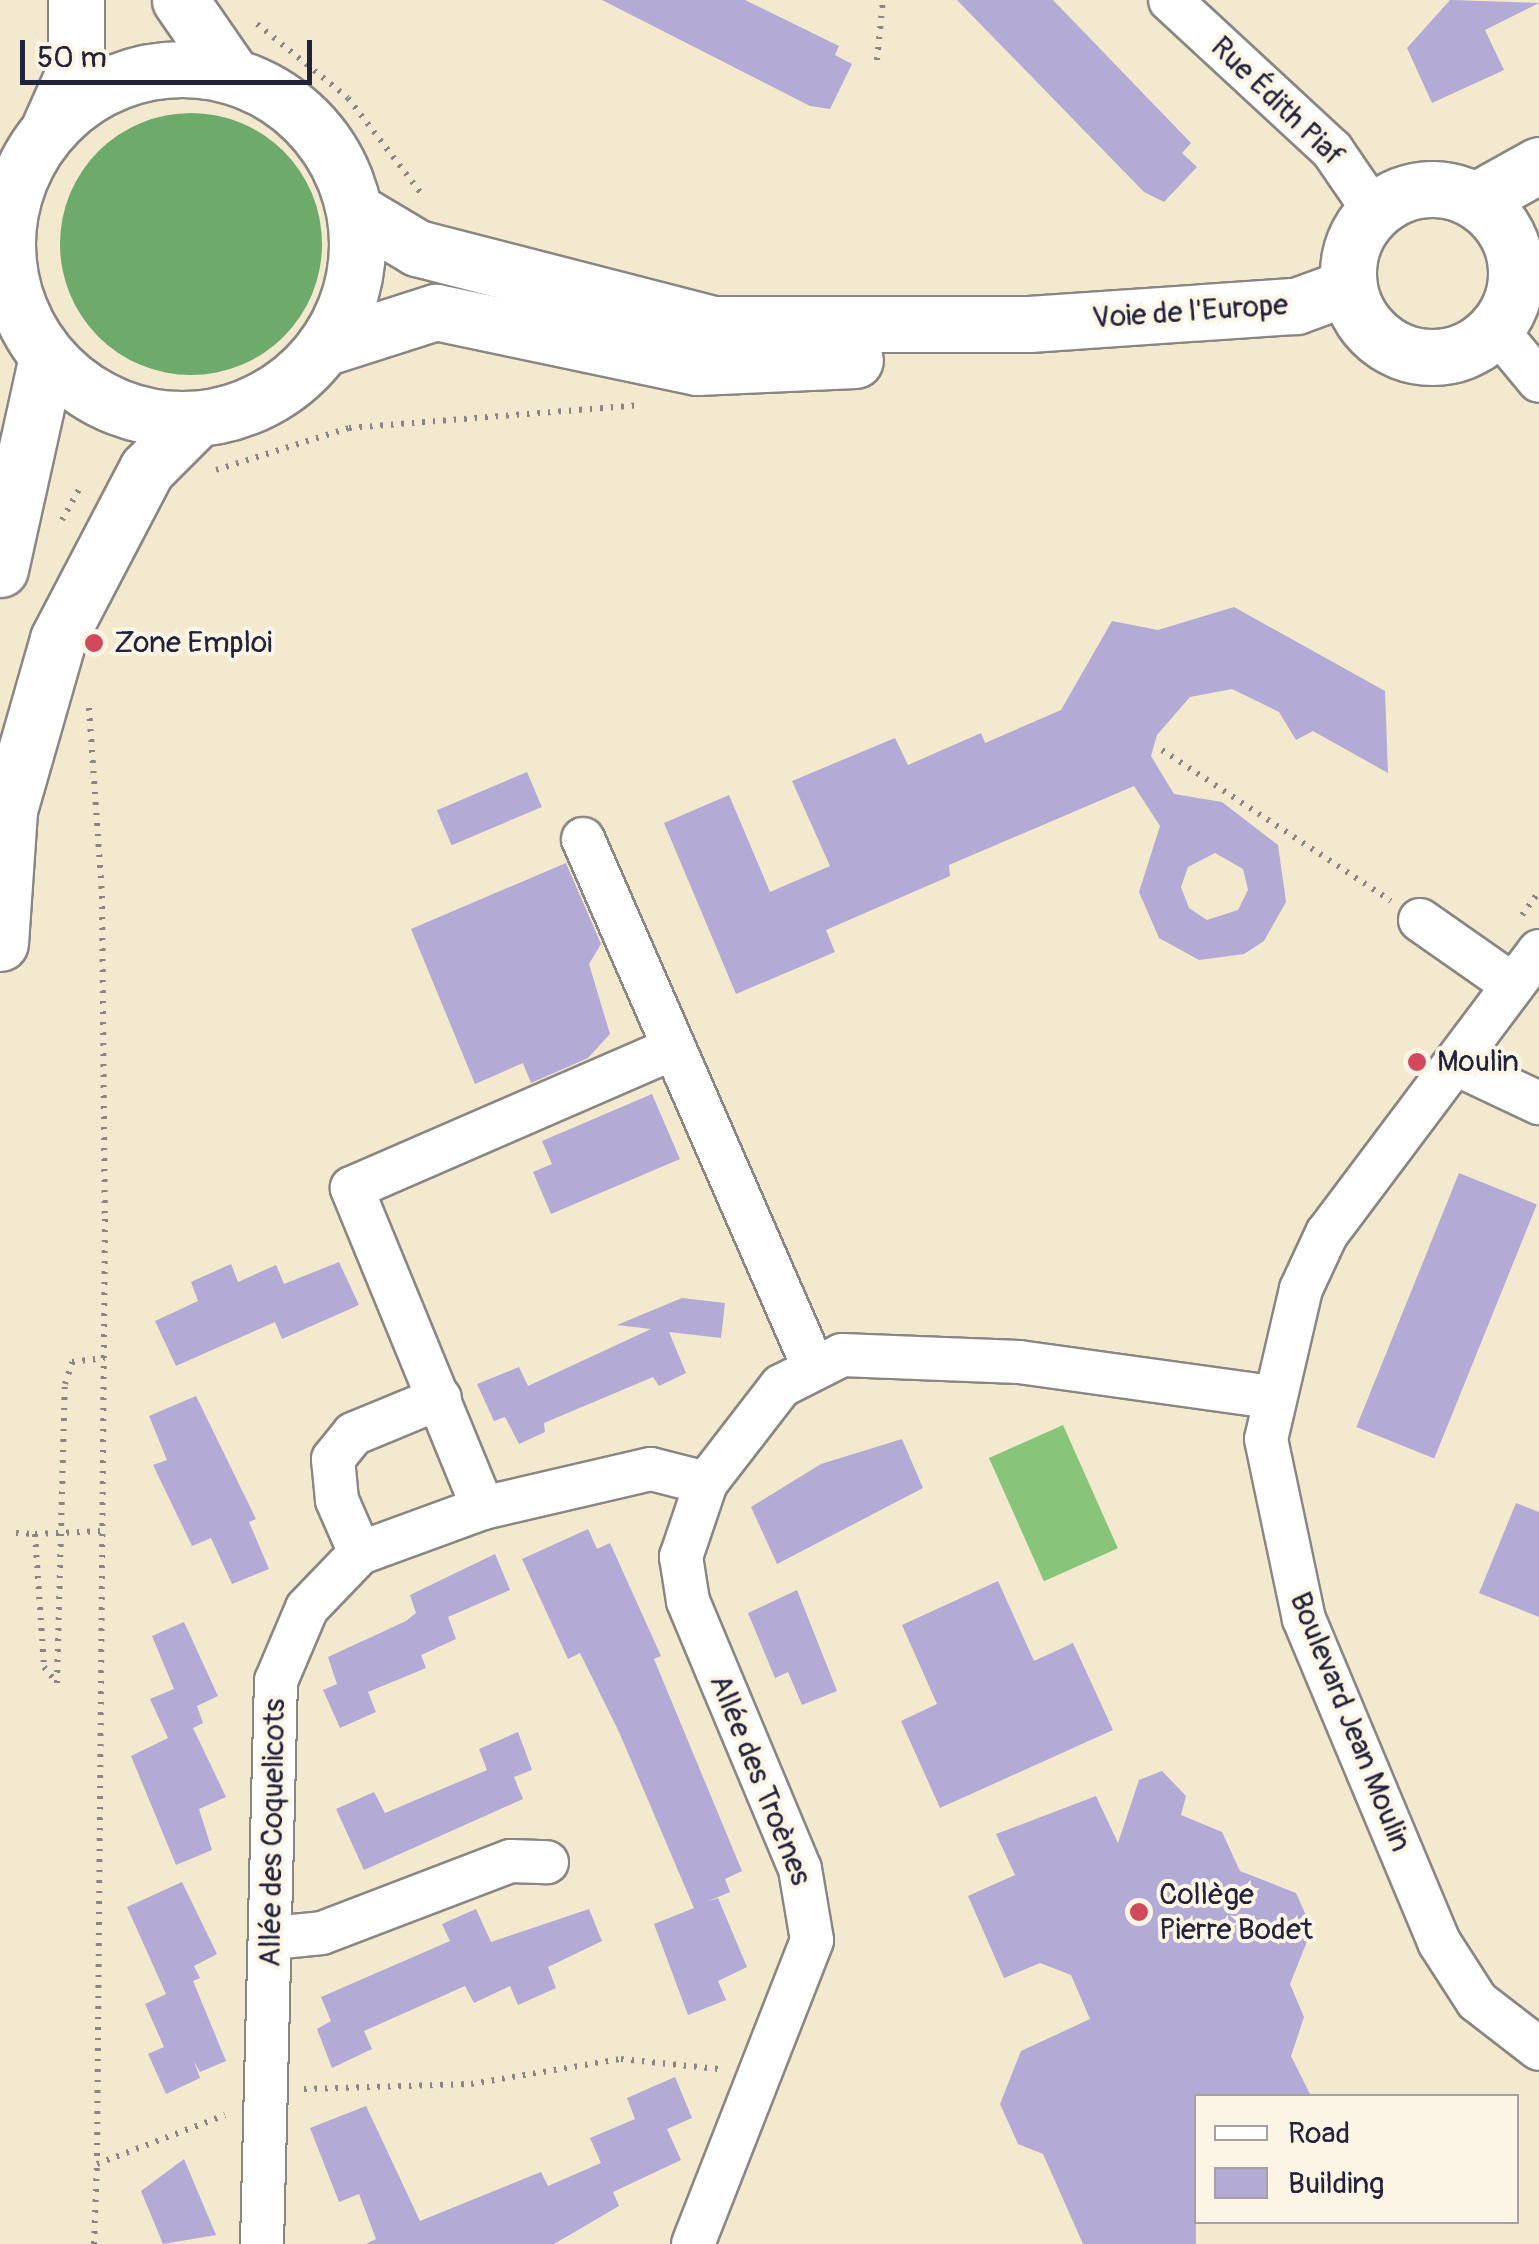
<!DOCTYPE html>
<meta charset="utf-8">
<style>
body{margin:0}
#map{position:relative;width:1539px;height:2244px;overflow:hidden;background:#f2e9ce;font-family:Pangolin,sans-serif}
div>[style]{position:absolute}
.green>*{inset:0;background:#88c57b;transform-origin:0 0}
.forest>*{inset:0;background:#6eaa6b}
.round{border-radius:50%}
.building>*{inset:0;background:#b3abd5;transform-origin:0 0}
.path>*{height:6px;margin-top:-3px;transform-origin:0;background:repeating-linear-gradient(90deg,#8a8684 0 2.5px,transparent 0 10.5px)}
.roads{filter:drop-shadow(2px 0 #8a8684) drop-shadow(-2px 0 #8a8684) drop-shadow(0 2px #8a8684) drop-shadow(0 -2px #8a8684)}
.minor>*{height:42px;margin:-21px;padding:0 21px;transform-origin:21px;border-radius:21px;background:#fff}
.major>*{height:55px;margin:-27.5px;padding:0 27.5px;transform-origin:27.5px;border-radius:27.5px;background:#fff}
.major>.ring{margin:-27.5px;padding:0;box-sizing:content-box;background:none;border:55px solid #fff;border-radius:50%}
.dots>*{width:28px;height:28px;translate:-50% -50%;box-sizing:border-box;border:5px solid #fcf5e5;border-radius:50%}
span{translate:-50% -50%;white-space:nowrap;text-align:center;line-height:1.15;-webkit-text-stroke:8px #fcf5e5;paint-order:stroke}
.street-label{font-size:30px;color:#22223b}
.poi-label{font-size:30px;color:#22223b}
.left{translate:0 -50%;text-align:left}
.legend{position:absolute;left:1194px;top:2094px;width:325px;height:130px;box-sizing:border-box;background:#fcf5e5;border:2px solid #a5a1a1;margin:0;padding:12px 18px;list-style:none;font-size:30px;color:#22223b}
.legend li{display:flex;align-items:center;gap:20px;height:50px}
.legend b{width:50px;border:2px solid #a5a1a1}
.scale{position:absolute;left:20px;top:40px;width:292px;height:45px;box-sizing:border-box;border:5px solid #22223b;border-top:0;padding-left:12px;font-size:30px;line-height:35px;white-space:nowrap;color:#22223b;-webkit-text-stroke:8px #fcf5e5;paint-order:stroke}
</style>
<div id="map">
<div class="green">
<div style="left:1063px;top:1425px;width:135px;height:81px;rotate:66deg"></div>
</div>
<div class="forest">
<div class="round" style="left:60px;top:113px;width:262px;height:262px"></div>
</div>
<div class="building">
<div style="clip-path:polygon(602px 0,745px 0,839px 46px,835px 55px,852px 64px,830px 109px,810px 106px)"></div>
<div style="clip-path:polygon(957px 0,1053px 0,1191px 143px,1182px 153px,1197px 167px,1164px 202px,1144px 192px)"></div>
<div style="clip-path:polygon(1450px 0,1539px 3px,1485px 30px,1504px 70px,1432px 103px,1407px 48px)"></div>
<div style="clip-path:polygon(evenodd,1234px 607px,1385px 691px,1388px 773px,1313px 731px,1296px 740px,1279px 712px,1232px 689px,1190px 697px,1157px 735px,1151px 756px,1174px 794px,1222px 802px,1278px 845px,1286px 902px,1264px 941px,1244px 954px,1199px 960px,1159px 938px,1139px 892px,1160px 826px,1134px 786px,949px 865px,950px 876px,826px 930px,835px 952px,736px 994px,664px 823px,729px 795px,770px 892px,830px 866px,792px 781px,895px 738px,908px 765px,981px 733px,985px 743px,1061px 710px,1112px 621px,1158px 630px,1234px 607px,1215px 853px,1243px 869px,1248px 890px,1238px 910px,1207px 920px,1189px 908px,1181px 887px,1188px 867px,1215px 853px)"></div>
<div style="left:527px;top:772px;width:38px;height:98px;rotate:67deg"></div>
<div style="clip-path:polygon(566px 863px,601px 944px,589px 964px,610px 1034px,588px 1058px,531px 1083px,523px 1063px,475px 1084px,411px 929px)"></div>
<div style="clip-path:polygon(652px 1094px,680px 1159px,551px 1214px,533px 1172px,552px 1164px,542px 1141px)"></div>
<div style="left:1459px;top:1173px;width:84px;height:274px;rotate:22deg"></div>
<div style="clip-path:polygon(339px 1262px,359px 1305px,282px 1339px,275px 1322px,176px 1366px,155px 1321px,198px 1301px,191px 1282px,231px 1264px,238px 1282px,276px 1265px,284px 1284px)"></div>
<div style="clip-path:polygon(682px 1298px,725px 1303px,721px 1338px,669px 1332px,686px 1373px,659px 1386px,653px 1377px,544px 1423px,545px 1432px,519px 1444px,505px 1417px,494px 1421px,477px 1384px,519px 1367px,528px 1386px,651px 1329px,617px 1325px)"></div>
<div style="clip-path:polygon(196px 1396px,256px 1519px,249px 1522px,269px 1569px,232px 1584px,211px 1538px,192px 1546px,153px 1465px,167px 1460px,149px 1416px)"></div>
<div style="clip-path:polygon(902px 1439px,923px 1488px,777px 1564px,751px 1507px,821px 1464px)"></div>
<div style="clip-path:polygon(1516px 1503px,1539px 1512px,1539px 1617px,1479px 1593px)"></div>
<div style="clip-path:polygon(588px 1529px,597px 1549px,610px 1543px,661px 1656px,654px 1659px,742px 1871px,725px 1879px,730px 1892px,706px 1902px,718px 1898px,747px 1967px,718px 1981px,726px 2000px,688px 2015px,654px 1924px,694px 1908px,619px 1732px,580px 1653px,568px 1659px,522px 1559px)"></div>
<div style="clip-path:polygon(495px 1554px,510px 1590px,448px 1617px,456px 1639px,421px 1655px,426px 1668px,368px 1692px,376px 1712px,340px 1728px,323px 1690px,337px 1684px,328px 1657px,406px 1621px,416px 1613px,410px 1595px)"></div>
<div style="clip-path:polygon(998px 1581px,1034px 1661px,1073px 1643px,1113px 1730px,940px 1808px,901px 1721px,937px 1704px,902px 1625px)"></div>
<div style="clip-path:polygon(797px 1590px,837px 1691px,802px 1705px,788px 1672px,775px 1678px,748px 1613px)"></div>
<div style="clip-path:polygon(184px 1622px,218px 1696px,197px 1706px,203px 1723px,193px 1728px,226px 1797px,199px 1809px,212px 1850px,176px 1865px,131px 1756px,168px 1738px,150px 1699px,174px 1689px,152px 1636px)"></div>
<div style="clip-path:polygon(518px 1732px,532px 1770px,514px 1777px,523px 1799px,364px 1870px,336px 1809px,374px 1792px,385px 1813px,487px 1770px,479px 1749px)"></div>
<div style="clip-path:polygon(1162px 1771px,1186px 1796px,1181px 1815px,1222px 1832px,1240px 1871px,1296px 1893px,1312px 1929px,1290px 1984px,1304px 2017px,1291px 2056px,1311px 2096px,1196px 2096px,1196px 2244px,1083px 2244px,1043px 2154px,1018px 2144px,1000px 2104px,1021px 2051px,1090px 2019px,1071px 1975px,1040px 1963px,1004px 1978px,968px 1896px,1015px 1875px,996px 1834px,1096px 1796px,1118px 1843px,1139px 1780px)"></div>
<div style="clip-path:polygon(182px 1882px,217px 1954px,194px 1966px,200px 1978px,193px 1981px,226px 2061px,200px 2072px,194px 2061px,200px 2078px,166px 2094px,148px 2054px,164px 2047px,145px 2004px,166px 1994px,127px 1907px)"></div>
<div style="clip-path:polygon(476px 1909px,491px 1942px,589px 1909px,602px 1941px,548px 1967px,556px 1988px,518px 2005px,510px 1986px,474px 2003px,465px 1986px,364px 2031px,372px 2049px,332px 2068px,317px 2029px,331px 2021px,321px 1997px,450px 1941px,442px 1924px)"></div>
<div style="clip-path:polygon(675px 2077px,692px 2118px,667px 2129px,681px 2160px,613px 2192px,619px 2206px,554px 2244px,366px 2244px,376px 2239px,359px 2194px,339px 2202px,310px 2128px,366px 2106px,420px 2221px,541px 2172px,548px 2186px,601px 2163px,590px 2138px,635px 2119px,627px 2098px)"></div>
<div style="clip-path:polygon(184px 2159px,216px 2235px,163px 2244px,141px 2191px)"></div>
</div>
<div class="path">
<div style="left:257px;top:24px;width:117px;rotate:39.1deg"></div>
<div style="left:348px;top:98px;width:120px;rotate:52.5deg"></div>
<div style="left:877px;top:60px;width:60px;rotate:-84.3deg"></div>
<div style="left:216px;top:470px;width:139px;rotate:-17.5deg"></div>
<div style="left:349px;top:428px;width:293px;rotate:-4.5deg"></div>
<div style="left:62px;top:520px;width:37px;rotate:-61deg"></div>
<div style="left:89px;top:708px;width:188px;rotate:86deg"></div>
<div style="left:102px;top:896px;width:323px;rotate:89.5deg"></div>
<div style="left:105px;top:1219px;width:945px;rotate:90.49deg"></div>
<div style="left:97px;top:2164px;width:137px;rotate:-20.9deg"></div>
<div style="left:1162px;top:750px;width:274px;rotate:33.4deg"></div>
<div style="left:1522px;top:915px;width:29px;rotate:-54deg"></div>
<div style="left:16px;top:1533px;width:19px;rotate:3deg"></div>
<div style="left:35px;top:1534px;width:133px;rotate:86.1deg"></div>
<div style="left:44px;top:1667px;width:21px;rotate:51deg"></div>
<div style="left:57px;top:1683px;width:299px;rotate:-88.5deg"></div>
<div style="left:65px;top:1384px;width:23px;rotate:-72deg"></div>
<div style="left:72px;top:1362px;width:33px;rotate:-7deg"></div>
<div style="left:35px;top:1534px;width:69px;rotate:-2.5deg"></div>
<div style="left:304px;top:2089px;width:167px;rotate:-1.7deg"></div>
<div style="left:471px;top:2084px;width:152px;rotate:-9.5deg"></div>
<div style="left:621px;top:2059px;width:98px;rotate:5.9deg"></div>
<div style="left:94px;top:2244px;width:80px;rotate:-87.9deg"></div>
</div>
<div class="roads">
<div class="minor">
<div style="left:1170px;top:0;width:221px;rotate:42.8deg"></div>
<div style="left:1332px;top:150px;width:74px;rotate:55.5deg"></div>
<div style="left:0;top:221px;width:7px;rotate:16deg"></div>
<div style="left:1496px;top:329px;width:67px;rotate:50.4deg"></div>
<div style="left:583px;top:839px;width:575px;rotate:66.42deg"></div>
<div style="left:1420px;top:920px;width:113px;rotate:35deg"></div>
<div style="left:1539px;top:951px;width:353px;rotate:126.9deg"></div>
<div style="left:1327px;top:1233px;width:62px;rotate:114.9deg"></div>
<div style="left:1301px;top:1289px;width:154px;rotate:103.1deg"></div>
<div style="left:1266px;top:1439px;width:184px;rotate:78.1deg"></div>
<div style="left:1304px;top:1619px;width:350px;rotate:67.3deg"></div>
<div style="left:1439px;top:1942px;width:70px;rotate:57.2deg"></div>
<div style="left:1477px;top:2001px;width:78px;rotate:37.7deg"></div>
<div style="left:1456px;top:1064px;width:92px;rotate:25.2deg"></div>
<div style="left:483px;top:1508px;width:346px;rotate:-112.3deg"></div>
<div style="left:352px;top:1188px;width:349px;rotate:-23.5deg"></div>
<div style="left:360px;top:1553px;width:58px;rotate:-113.5deg"></div>
<div style="left:337px;top:1500px;width:41px;rotate:-95.6deg"></div>
<div style="left:333px;top:1459px;width:32px;rotate:-51deg"></div>
<div style="left:353px;top:1434px;width:94px;rotate:-22.5deg"></div>
<div style="left:272px;top:1938px;width:50px;rotate:-5.7deg"></div>
<div style="left:322px;top:1933px;width:202px;rotate:-20.9deg"></div>
<div style="left:511px;top:1861px;width:36px;rotate:2deg"></div>
<div style="left:262px;top:2244px;width:563px;rotate:-88.58deg"></div>
<div style="left:276px;top:1681px;width:79px;rotate:-67deg"></div>
<div style="left:307px;top:1608px;width:76px;rotate:-46.1deg"></div>
<div style="left:360px;top:1553px;width:131px;rotate:-20.1deg"></div>
<div style="left:483px;top:1508px;width:172px;rotate:-13.1deg"></div>
<div style="left:651px;top:1469px;width:57px;rotate:14.3deg"></div>
<div style="left:693px;top:2244px;width:326px;rotate:-68.6deg"></div>
<div style="left:812px;top:1940px;width:72px;rotate:-99.6deg"></div>
<div style="left:800px;top:1869px;width:290px;rotate:-112.7deg"></div>
<div style="left:688px;top:1601px;width:45px;rotate:-99deg"></div>
<div style="left:681px;top:1557px;width:78px;rotate:-71.3deg"></div>
<div style="left:706px;top:1483px;width:123px;rotate:-52.3deg"></div>
<div style="left:781px;top:1386px;width:68px;rotate:-26.9deg"></div>
<div style="left:842px;top:1355px;width:177px;rotate:2.3deg"></div>
<div style="left:1019px;top:1362px;width:255px;rotate:7.9deg"></div>
</div>
<div class="major">
<div style="left:180px;top:0;width:90px;rotate:55.4deg"></div>
<div class="ring" style="left:7px;top:69px;width:295px;height:295px"></div>
<div style="left:50px;top:126px;width:64px;rotate:-65.9deg"></div>
<div style="left:76px;top:68px;width:68px;rotate:-90deg"></div>
<div class="ring" style="left:1348px;top:189px;width:113px;height:113px"></div>
<div style="left:1476px;top:200px;width:72px;rotate:-29.1deg"></div>
<div style="left:355px;top:211px;width:72px;rotate:30.8deg"></div>
<div style="left:417px;top:248px;width:306px;rotate:14.4deg"></div>
<div style="left:713px;top:324px;width:316px"></div>
<div style="left:1029px;top:324px;width:268px;rotate:-3.9deg"></div>
<div style="left:1296px;top:306px;width:55px;rotate:-20.1deg"></div>
<div style="left:323px;top:348px;width:119px;rotate:-17.7deg"></div>
<div style="left:436px;top:312px;width:267px;rotate:11.9deg"></div>
<div style="left:697px;top:367px;width:158px;rotate:-2.5deg"></div>
<div style="left:0;top:569px;width:217px;rotate:-77.5deg"></div>
<div style="left:0;top:943px;width:133px;rotate:-86.1deg"></div>
<div style="left:9px;top:810px;width:178px;rotate:-74deg"></div>
<div style="left:58px;top:639px;width:192px;rotate:-62.4deg"></div>
<div style="left:147px;top:469px;width:71px;rotate:-45deg"></div>
</div>
</div>
<div class="dots">
<div style="left:94px;top:643px;background:#d1495b"></div>
<div style="left:1417px;top:1062px;background:#d1495b"></div>
<div style="left:1139px;top:1912px;background:#d1495b"></div>
</div>
<div class="street-label">
<span style="left:1277px;top:102px;rotate:44deg">Rue Édith Piaf</span>
<span style="left:1190px;top:312px;rotate:-4deg">Voie de l'Europe</span>
<span style="left:1350px;top:1722px;rotate:68deg">Boulevard Jean Moulin</span>
<span style="left:760px;top:1780px;rotate:68deg">Allée des Troènes</span>
<span style="left:273px;top:1833px;rotate:-89deg">Allée des Coquelicots</span>
</div>
<div class="poi-label">
<span class="left" style="left:114px;top:643px">Zone Emploi</span>
<span class="left" style="left:1437px;top:1062px">Moulin</span>
<span class="left" style="left:1159px;top:1912px">Collège<br>Pierre Bodet</span>
</div>
<ul class="legend">
<li><b style="height:12px;background:#fff"></b>Road</li>
<li><b style="height:28px;background:#b3abd5"></b>Building</li>
</ul>
<div class="scale">50 m</div>
</div>
